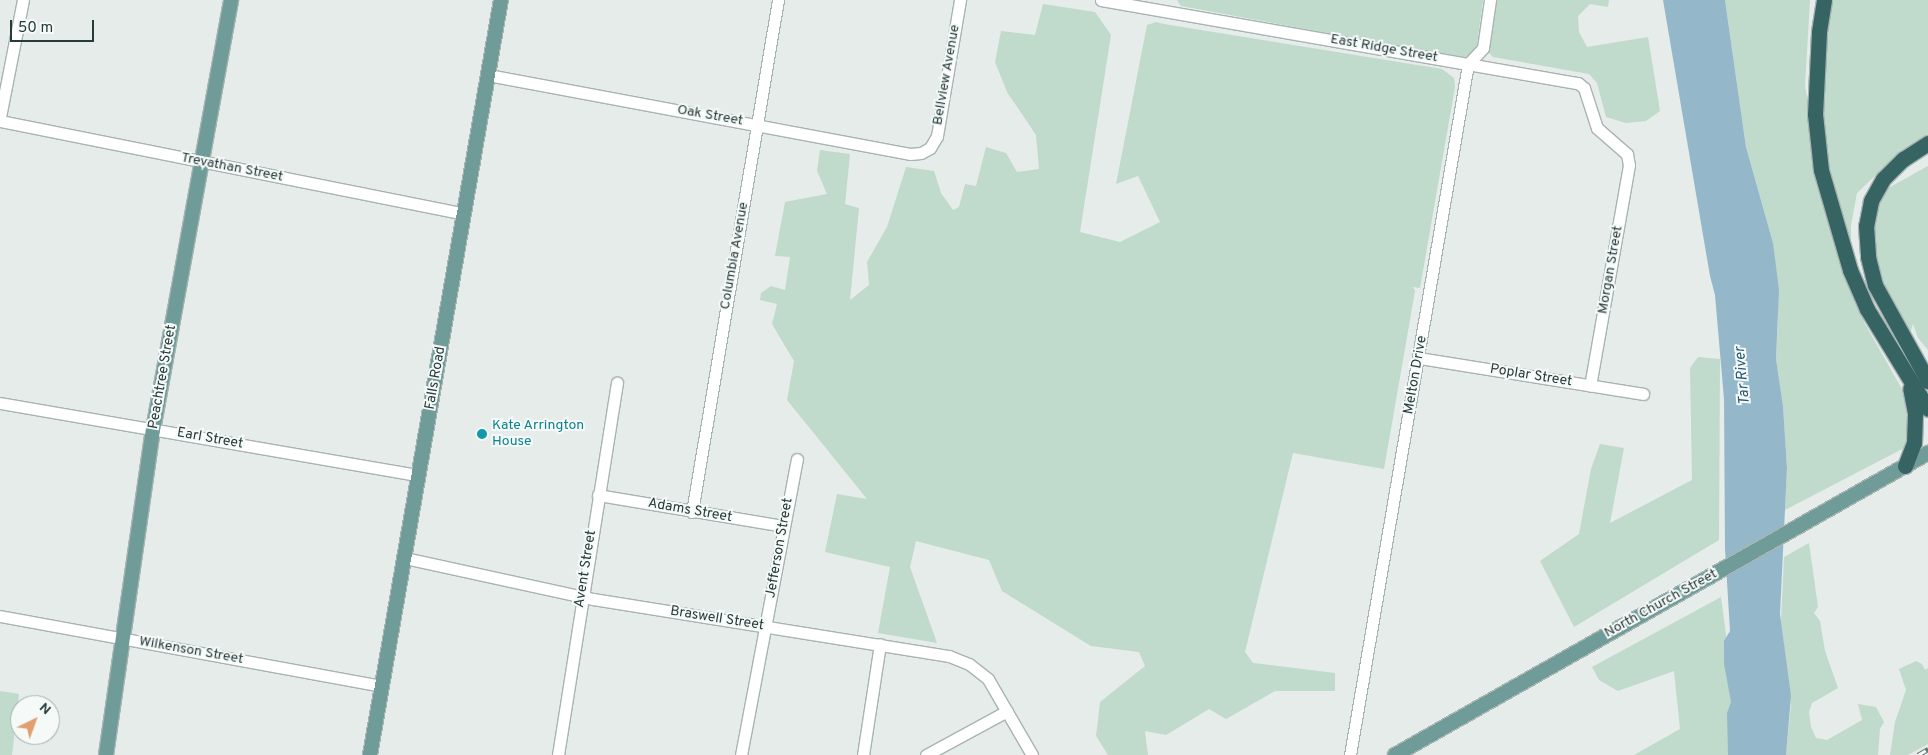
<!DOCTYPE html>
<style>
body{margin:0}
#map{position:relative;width:1928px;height:755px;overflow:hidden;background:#e5ecea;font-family:Overpass,sans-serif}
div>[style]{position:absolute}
.green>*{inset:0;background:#c0dacc}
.water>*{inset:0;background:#94b8ca}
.roads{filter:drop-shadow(1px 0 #a8b4b2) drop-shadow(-1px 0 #a8b4b2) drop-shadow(0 1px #a8b4b2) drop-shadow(0 -1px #a8b4b2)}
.minor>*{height:11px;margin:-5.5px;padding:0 5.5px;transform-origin:5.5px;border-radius:5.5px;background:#fff}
.major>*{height:14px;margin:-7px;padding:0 7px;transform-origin:7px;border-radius:7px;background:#6f9c99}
.highway>*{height:15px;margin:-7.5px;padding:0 7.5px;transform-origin:7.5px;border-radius:7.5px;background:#356463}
.rail>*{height:5px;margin-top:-2.5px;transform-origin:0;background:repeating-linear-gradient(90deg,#f5f9f8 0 9px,#617775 0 18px);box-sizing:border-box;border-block:1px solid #617775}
.dots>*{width:14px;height:14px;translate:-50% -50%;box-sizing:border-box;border:2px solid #f5f9f8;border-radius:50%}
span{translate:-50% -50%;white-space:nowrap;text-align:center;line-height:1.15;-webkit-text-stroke:4px #f5f9f8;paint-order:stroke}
.street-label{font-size:14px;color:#263c3a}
.culture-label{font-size:14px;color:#0d838f}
.left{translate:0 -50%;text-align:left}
.water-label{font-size:15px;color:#275771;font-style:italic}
.north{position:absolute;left:10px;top:695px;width:50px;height:50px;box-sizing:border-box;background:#f5f9f8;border:1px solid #a2adac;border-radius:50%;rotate:42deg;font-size:14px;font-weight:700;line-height:20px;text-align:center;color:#263c3a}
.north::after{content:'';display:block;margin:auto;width:18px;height:22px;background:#e19f6e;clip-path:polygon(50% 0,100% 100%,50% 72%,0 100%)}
.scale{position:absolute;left:10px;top:20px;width:84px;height:22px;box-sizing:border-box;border:2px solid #263c3a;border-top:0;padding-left:6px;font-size:15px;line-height:18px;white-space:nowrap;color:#263c3a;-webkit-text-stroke:4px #f5f9f8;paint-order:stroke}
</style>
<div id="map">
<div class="green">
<div style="clip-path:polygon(1177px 0,1483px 0,1477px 45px,1468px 59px,1181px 6px)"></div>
<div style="clip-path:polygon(1497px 0,1609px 0,1608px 7px,1590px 4px,1578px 16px,1579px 32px,1587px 47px,1648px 37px,1660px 111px,1646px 121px,1626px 123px,1606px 117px,1597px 83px,1589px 74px,1493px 57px,1488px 52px)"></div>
<div style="clip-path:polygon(1725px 0,1810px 0,1805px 86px,1832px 233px,1851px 291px,1865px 324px,1902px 389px,1908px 420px,1909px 437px,1906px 447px,1785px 510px,1787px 468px,1783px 406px,1776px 359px,1778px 318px,1773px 243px,1746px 147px)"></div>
<div style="clip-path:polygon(1828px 0,1928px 0,1928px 137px,1899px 153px,1857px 193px,1851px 225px,1851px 243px,1856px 264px,1836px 201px,1824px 135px,1823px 105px)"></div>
<div style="clip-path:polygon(1043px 4px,1095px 12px,1111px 35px,1080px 232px,1120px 242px,1160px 222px,1138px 176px,1116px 184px,1147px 25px,1156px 22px,1164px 24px,1442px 69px,1454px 78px,1455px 87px,1420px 288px,1413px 287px,1415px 291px,1384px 469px,1293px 453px,1245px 652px,1253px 663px,1335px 673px,1335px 691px,1275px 691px,1226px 719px,1209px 709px,1166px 735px,1145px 731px,1148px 755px,1108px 755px,1096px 736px,1100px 702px,1145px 666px,1139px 652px,1091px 646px,1002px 591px,989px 560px,916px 541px,910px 567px,937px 643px,878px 633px,890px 567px,825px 552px,837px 494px,867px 499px,787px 400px,794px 361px,772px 324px,777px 304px,760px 300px,761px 293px,771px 286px,785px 290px,790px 257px,775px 256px,785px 202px,827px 194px,817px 171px,820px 150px,850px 154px,845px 204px,859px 208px,850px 300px,869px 285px,867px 262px,887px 227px,906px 167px,934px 171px,941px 193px,953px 210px,959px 207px,965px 184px,976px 186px,986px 147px,1006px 153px,1017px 172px,1039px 169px,1036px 135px,1007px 92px,995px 62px,1001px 31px,1035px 35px)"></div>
<div style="clip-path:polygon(1928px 166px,1928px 350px,1918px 338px,1913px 324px,1910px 334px,1887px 299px,1872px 253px,1874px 211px,1883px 191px)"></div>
<div style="clip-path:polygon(1698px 357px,1720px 359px,1719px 540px,1574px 627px,1540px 561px,1579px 534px,1591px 469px,1600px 444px,1624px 448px,1610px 523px,1692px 480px,1690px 368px)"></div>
<div style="clip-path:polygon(1809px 543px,1818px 607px,1814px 613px,1820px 621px,1825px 651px,1838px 688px,1812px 703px,1809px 712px,1811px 727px,1816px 738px,1827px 740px,1862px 720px,1858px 704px,1876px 707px,1884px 722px,1880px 729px,1878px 755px,1786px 755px,1791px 705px,1781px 622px,1784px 557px)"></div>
<div style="clip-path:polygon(1721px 597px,1734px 695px,1734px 755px,1634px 755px,1680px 729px,1674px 671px,1618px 691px,1599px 680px,1592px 667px)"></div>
<div style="clip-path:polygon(1916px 661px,1922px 664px,1925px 670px,1928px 668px,1928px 744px,1908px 755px,1890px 755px,1895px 722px,1906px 690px,1899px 669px)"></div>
<div style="clip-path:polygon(0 691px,19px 694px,12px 755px,0 755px)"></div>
</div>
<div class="water">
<div style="clip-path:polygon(1663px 0,1725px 0,1746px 147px,1773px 243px,1779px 290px,1776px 359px,1783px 406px,1787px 468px,1780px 614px,1791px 696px,1786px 755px,1728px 755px,1727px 713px,1731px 702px,1724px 664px,1724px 641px,1730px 631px,1725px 549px,1724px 399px,1715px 295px,1710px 276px)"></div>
</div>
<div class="roads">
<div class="minor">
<div style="left:1101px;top:0;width:484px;rotate:9.9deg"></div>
<div style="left:1578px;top:83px;width:8px;rotate:40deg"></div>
<div style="left:1584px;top:88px;width:42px;rotate:72deg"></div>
<div style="left:1597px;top:128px;width:40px;rotate:41deg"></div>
<div style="left:1627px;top:154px;width:11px;rotate:80deg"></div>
<div style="left:1629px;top:165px;width:224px;rotate:100deg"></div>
<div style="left:488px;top:75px;width:429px;rotate:10.6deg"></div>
<div style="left:910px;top:154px;width:11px;rotate:-5deg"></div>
<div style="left:921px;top:153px;width:10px;rotate:-29deg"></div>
<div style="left:930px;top:148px;width:14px;rotate:-60deg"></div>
<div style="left:937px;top:136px;width:138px;rotate:-80.4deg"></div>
<div style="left:0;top:117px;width:119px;rotate:-78.9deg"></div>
<div style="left:0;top:121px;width:473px;rotate:11.3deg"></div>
<div style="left:1419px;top:358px;width:227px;rotate:9.1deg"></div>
<div style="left:0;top:403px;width:425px;rotate:9.8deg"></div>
<div style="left:598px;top:495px;width:188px;rotate:9.5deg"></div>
<div style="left:692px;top:512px;width:519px;rotate:-80.47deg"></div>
<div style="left:405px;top:558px;width:192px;rotate:12.3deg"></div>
<div style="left:593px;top:599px;width:361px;rotate:9.1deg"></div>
<div style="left:949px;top:656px;width:22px;rotate:22deg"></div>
<div style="left:969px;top:664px;width:24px;rotate:38deg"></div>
<div style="left:988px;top:679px;width:88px;rotate:59.9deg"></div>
<div style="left:0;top:616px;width:389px;rotate:10.4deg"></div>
<div style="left:558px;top:755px;width:377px;rotate:-81deg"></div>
<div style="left:741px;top:755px;width:301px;rotate:-79.3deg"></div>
<div style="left:863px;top:755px;width:112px;rotate:-81.3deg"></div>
<div style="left:926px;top:755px;width:92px;rotate:-28.5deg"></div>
<div style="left:1350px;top:755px;width:701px;rotate:-80.31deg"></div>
<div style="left:1468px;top:64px;width:22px;rotate:-47deg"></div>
<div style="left:1483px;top:48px;width:49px;rotate:-81.7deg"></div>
</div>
<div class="major">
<div style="left:106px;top:755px;width:328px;rotate:-81.8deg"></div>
<div style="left:153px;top:430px;width:437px;rotate:-79.7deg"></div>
<div style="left:370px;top:755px;width:766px;rotate:-80.16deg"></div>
<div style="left:1395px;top:755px;width:613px;rotate:-29.54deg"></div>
</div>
<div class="highway">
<div style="left:1824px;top:0;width:33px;rotate:99deg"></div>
<div style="left:1819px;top:33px;width:81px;rotate:92.8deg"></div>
<div style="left:1815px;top:114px;width:56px;rotate:83.9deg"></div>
<div style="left:1821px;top:170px;width:104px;rotate:73.8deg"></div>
<div style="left:1850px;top:270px;width:43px;rotate:66.4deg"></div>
<div style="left:1867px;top:309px;width:117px;rotate:58.6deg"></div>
<div style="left:1928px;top:143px;width:30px;rotate:147deg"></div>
<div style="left:1903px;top:159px;width:28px;rotate:135deg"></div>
<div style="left:1883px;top:179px;width:25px;rotate:119deg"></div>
<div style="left:1871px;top:201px;width:25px;rotate:101deg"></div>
<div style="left:1866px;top:226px;width:31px;rotate:86deg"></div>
<div style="left:1868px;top:257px;width:29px;rotate:76deg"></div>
<div style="left:1875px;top:285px;width:110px;rotate:61.1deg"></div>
<div style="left:1905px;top:466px;width:25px;rotate:-69deg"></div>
<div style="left:1914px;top:443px;width:30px;rotate:-88deg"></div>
<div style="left:1915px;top:413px;width:25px;rotate:-101deg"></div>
</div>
</div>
<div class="rail">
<div style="left:1918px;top:755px;width:12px;rotate:-31deg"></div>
</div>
<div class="dots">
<div style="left:482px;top:434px;background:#0f9aa8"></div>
</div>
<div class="street-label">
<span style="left:1384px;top:49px;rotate:10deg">East Ridge Street</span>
<span style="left:947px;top:75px;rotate:-80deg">Bellview Avenue</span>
<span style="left:710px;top:116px;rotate:10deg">Oak Street</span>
<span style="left:232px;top:168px;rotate:11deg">Trevathan Street</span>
<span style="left:735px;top:256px;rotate:-80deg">Columbia Avenue</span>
<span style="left:1611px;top:270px;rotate:-80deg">Morgan Street</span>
<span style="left:1416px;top:375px;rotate:-80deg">Melton Drive</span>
<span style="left:1531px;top:376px;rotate:9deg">Poplar Street</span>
<span style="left:163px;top:377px;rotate:-80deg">Peachtree Street</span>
<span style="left:436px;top:378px;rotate:-80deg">Falls Road</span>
<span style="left:210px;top:439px;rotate:10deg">Earl Street</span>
<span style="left:690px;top:511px;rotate:10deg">Adams Street</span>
<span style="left:780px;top:548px;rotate:-80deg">Jefferson Street</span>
<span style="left:586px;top:569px;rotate:-81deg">Avent Street</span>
<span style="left:1661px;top:604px;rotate:-29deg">North Church Street</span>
<span style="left:717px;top:619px;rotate:9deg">Braswell Street</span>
<span style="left:191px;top:651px;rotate:10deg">Wilkenson Street</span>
</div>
<div class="culture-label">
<span class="left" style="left:492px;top:434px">Kate Arrington<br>House</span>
</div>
<div class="water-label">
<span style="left:1743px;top:376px;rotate:-95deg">Tar River</span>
</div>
<div class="north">N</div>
<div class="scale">50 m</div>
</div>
